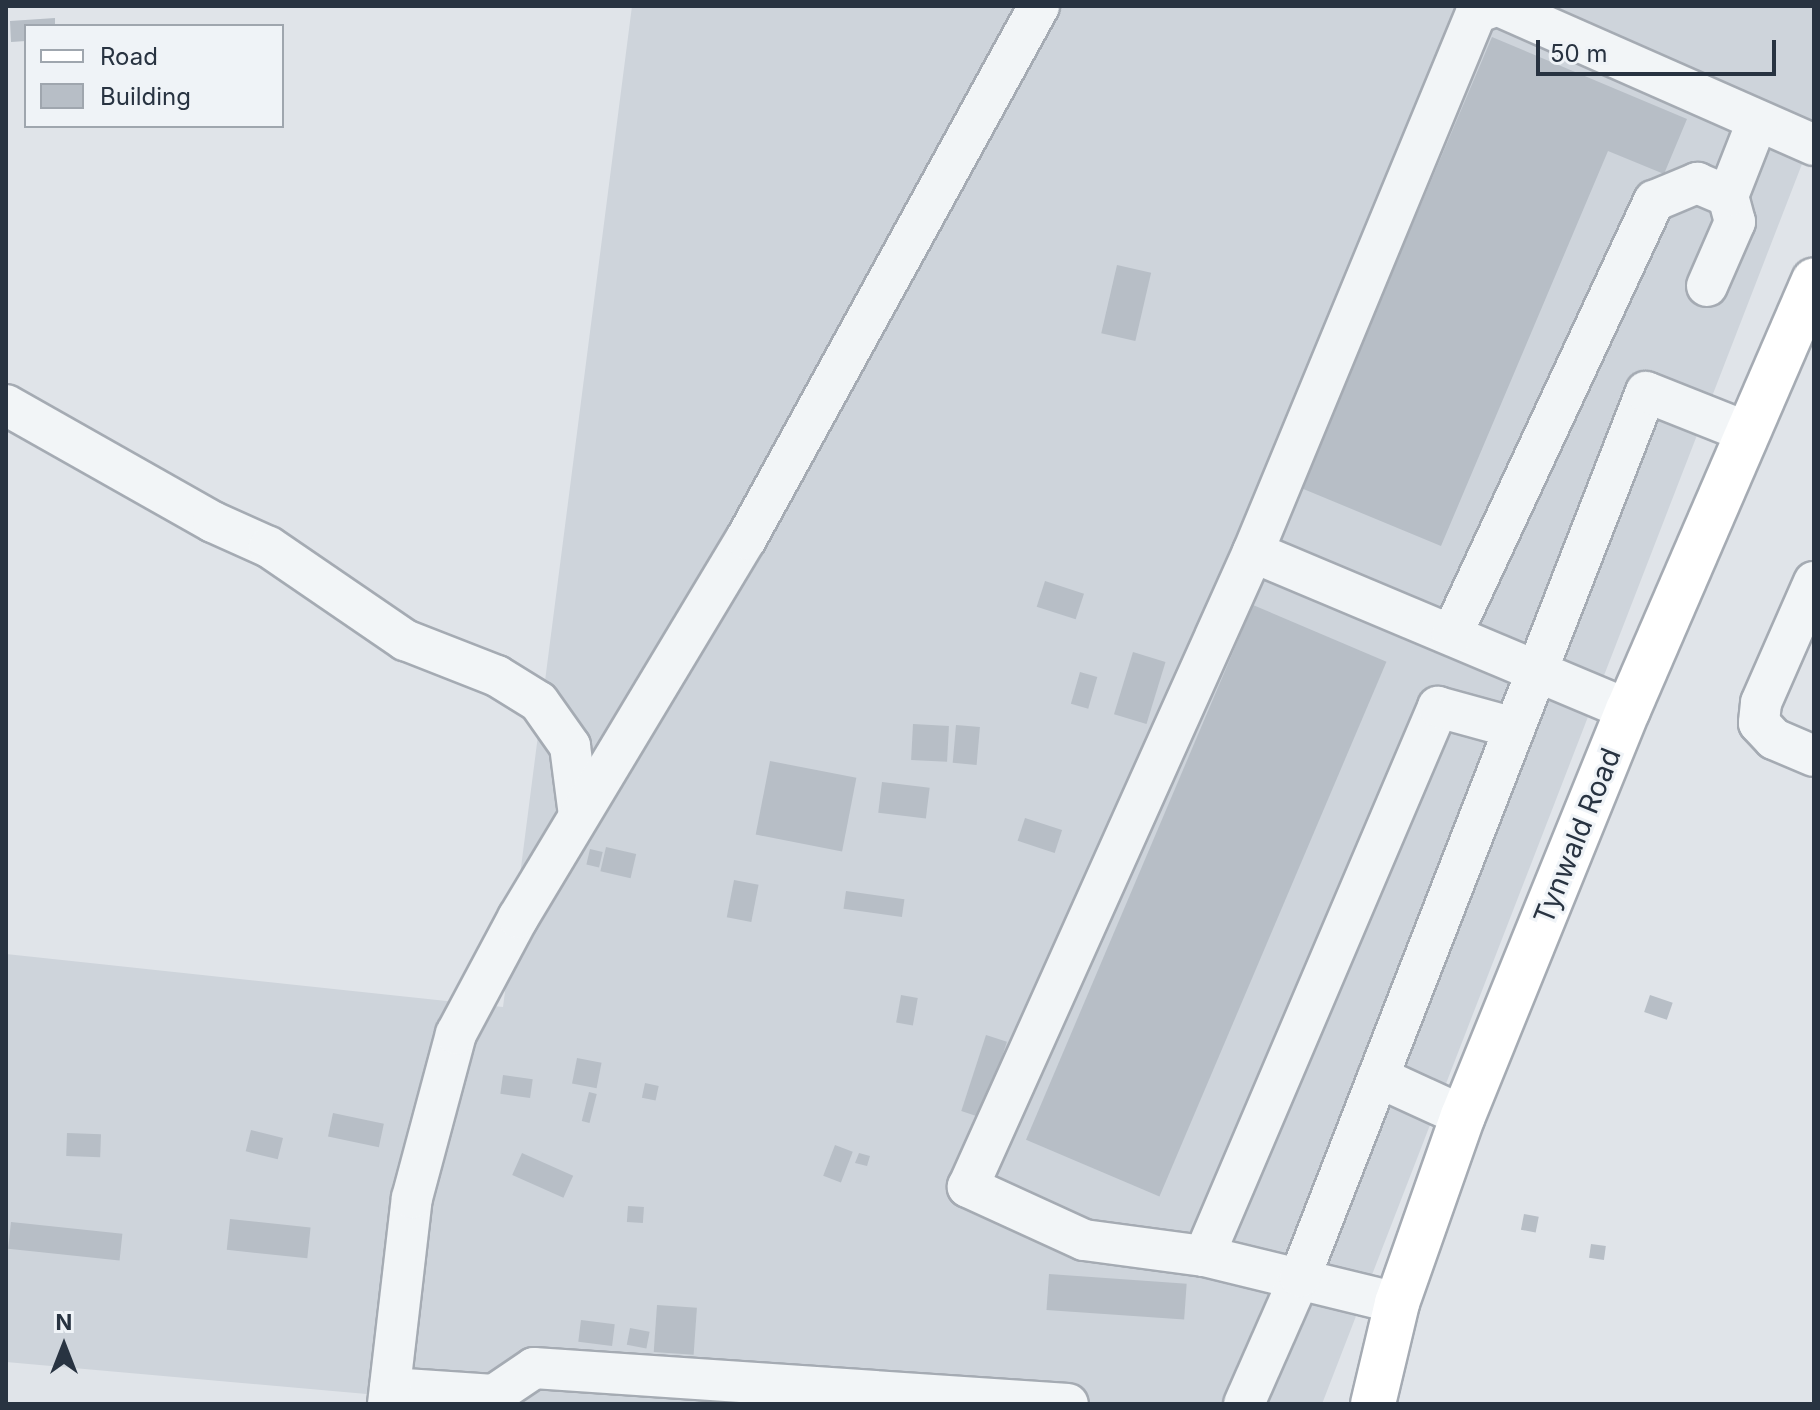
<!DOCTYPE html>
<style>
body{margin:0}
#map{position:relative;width:1820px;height:1410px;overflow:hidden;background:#e0e4e9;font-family:Inter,sans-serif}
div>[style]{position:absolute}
.built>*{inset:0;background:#ced4db}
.building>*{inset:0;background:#b7bec6;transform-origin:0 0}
.roads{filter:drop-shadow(2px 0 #a5abb3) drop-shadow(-2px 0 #a5abb3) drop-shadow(0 2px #a5abb3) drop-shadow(0 -2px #a5abb3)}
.minor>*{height:40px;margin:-20px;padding:0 20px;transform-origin:20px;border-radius:20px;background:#f2f5f7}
.major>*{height:44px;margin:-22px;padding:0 22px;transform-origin:22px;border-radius:22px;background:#fff}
span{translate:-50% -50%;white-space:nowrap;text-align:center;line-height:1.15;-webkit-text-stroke:6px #eff3f7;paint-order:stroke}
.street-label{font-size:28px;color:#283341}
.frame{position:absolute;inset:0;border:8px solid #283341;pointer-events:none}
.legend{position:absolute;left:24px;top:24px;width:260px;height:104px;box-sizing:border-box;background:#eff3f7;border:2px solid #9fa6ae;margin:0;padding:10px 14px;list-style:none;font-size:24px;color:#283341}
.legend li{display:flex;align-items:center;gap:16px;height:40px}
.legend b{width:40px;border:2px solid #9fa6ae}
.north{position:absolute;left:24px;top:1306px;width:80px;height:80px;-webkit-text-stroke:6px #eff3f7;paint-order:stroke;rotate:0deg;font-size:22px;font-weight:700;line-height:32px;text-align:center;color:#283341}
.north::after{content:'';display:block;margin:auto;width:28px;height:36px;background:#283341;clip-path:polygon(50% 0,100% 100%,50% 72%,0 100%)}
.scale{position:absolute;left:1536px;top:40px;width:240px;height:36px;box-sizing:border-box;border:4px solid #283341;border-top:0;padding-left:10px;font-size:24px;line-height:28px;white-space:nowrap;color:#283341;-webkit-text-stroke:6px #eff3f7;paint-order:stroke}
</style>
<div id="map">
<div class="built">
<div style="clip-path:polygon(632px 6px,1814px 6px,1814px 133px,1322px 1404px,479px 1404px,6px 1362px,6px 954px,503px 1007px)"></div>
</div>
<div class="building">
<div style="clip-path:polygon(55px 18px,55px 26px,26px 26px,26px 41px,11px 42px,10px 21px)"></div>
<div style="clip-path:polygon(1492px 37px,1687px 119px,1664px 174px,1608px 151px,1441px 546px,1301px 488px)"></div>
<div style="left:1117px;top:265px;width:35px;height:70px;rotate:13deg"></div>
<div style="left:1045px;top:581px;width:41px;height:27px;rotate:18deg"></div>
<div style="left:1253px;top:605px;width:145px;height:581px;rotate:23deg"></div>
<div style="left:1133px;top:652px;width:34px;height:65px;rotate:17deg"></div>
<div style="left:1080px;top:672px;width:18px;height:33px;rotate:16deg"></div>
<div style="left:913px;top:724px;width:36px;height:36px;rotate:3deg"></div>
<div style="left:956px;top:725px;width:24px;height:38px;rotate:5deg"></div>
<div style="left:770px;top:761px;width:88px;height:75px;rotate:11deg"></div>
<div style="left:882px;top:782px;width:48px;height:31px;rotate:7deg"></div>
<div style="left:1025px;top:818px;width:39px;height:24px;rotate:18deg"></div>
<div style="left:606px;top:847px;width:31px;height:25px;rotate:13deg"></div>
<div style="left:590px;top:849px;width:13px;height:16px;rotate:13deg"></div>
<div style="left:734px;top:880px;width:25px;height:38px;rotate:11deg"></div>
<div style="left:846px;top:891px;width:59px;height:18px;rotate:8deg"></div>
<div style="left:901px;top:995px;width:17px;height:28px;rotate:10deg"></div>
<div style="left:1650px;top:995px;width:24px;height:18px;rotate:19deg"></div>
<div style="left:986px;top:1035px;width:22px;height:80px;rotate:18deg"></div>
<div style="left:577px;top:1058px;width:25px;height:26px;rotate:11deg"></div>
<div style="left:503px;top:1075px;width:30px;height:19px;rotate:8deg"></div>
<div style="left:645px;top:1083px;width:14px;height:15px;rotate:12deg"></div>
<div style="left:589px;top:1092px;width:8px;height:30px;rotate:14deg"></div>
<div style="left:333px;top:1113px;width:52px;height:24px;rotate:12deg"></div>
<div style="left:251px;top:1130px;width:33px;height:22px;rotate:14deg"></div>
<div style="left:67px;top:1133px;width:34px;height:23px;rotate:2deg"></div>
<div style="left:835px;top:1145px;width:19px;height:33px;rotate:21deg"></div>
<div style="left:522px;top:1153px;width:56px;height:24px;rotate:24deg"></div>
<div style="clip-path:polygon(859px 1153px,870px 1156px,867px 1166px,855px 1163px)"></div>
<div style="left:628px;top:1206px;width:16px;height:16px;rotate:4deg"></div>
<div style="left:1524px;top:1214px;width:15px;height:16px;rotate:11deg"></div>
<div style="left:230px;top:1219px;width:81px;height:31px;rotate:6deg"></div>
<div style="left:11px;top:1222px;width:112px;height:27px;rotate:6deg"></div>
<div style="left:1591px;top:1244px;width:15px;height:14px;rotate:8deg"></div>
<div style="left:1049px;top:1274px;width:138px;height:36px;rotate:4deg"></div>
<div style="left:657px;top:1305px;width:40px;height:47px;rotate:4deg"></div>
<div style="left:581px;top:1320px;width:34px;height:22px;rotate:7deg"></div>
<div style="left:630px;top:1328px;width:20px;height:17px;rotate:11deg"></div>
</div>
<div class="roads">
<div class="minor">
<div style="left:1499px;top:6px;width:344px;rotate:23.8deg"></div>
<div style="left:1707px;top:286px;width:70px;rotate:-66.4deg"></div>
<div style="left:1735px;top:222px;width:27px;rotate:-105deg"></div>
<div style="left:6px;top:405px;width:238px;rotate:29.5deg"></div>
<div style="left:213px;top:522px;width:61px;rotate:24.1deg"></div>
<div style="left:269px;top:547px;width:165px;rotate:34.4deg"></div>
<div style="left:405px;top:640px;width:99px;rotate:21.4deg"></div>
<div style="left:497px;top:676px;width:49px;rotate:31.8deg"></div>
<div style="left:539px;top:702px;width:54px;rotate:54.8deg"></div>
<div style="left:570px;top:746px;width:70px;rotate:82.6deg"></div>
<div style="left:1253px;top:552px;width:407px;rotate:22.8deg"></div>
<div style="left:1814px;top:582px;width:132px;rotate:113.7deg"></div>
<div style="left:1761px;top:703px;width:20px;rotate:96deg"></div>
<div style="left:1759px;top:723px;width:22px;rotate:47deg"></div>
<div style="left:1774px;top:739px;width:43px;rotate:23deg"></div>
<div style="left:1452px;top:634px;width:478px;rotate:-65deg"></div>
<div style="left:1654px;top:201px;width:47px;rotate:-22.7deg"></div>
<div style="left:1697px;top:183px;width:34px;rotate:23deg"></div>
<div style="left:1728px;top:196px;width:79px;rotate:-68.6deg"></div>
<div style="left:1378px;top:1077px;width:94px;rotate:24.6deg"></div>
<div style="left:1204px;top:1256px;width:597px;rotate:-66.91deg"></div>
<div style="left:1438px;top:707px;width:79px;rotate:15.4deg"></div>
<div style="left:1397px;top:1303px;width:199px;rotate:-166.3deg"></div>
<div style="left:1204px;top:1256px;width:121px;rotate:-172.4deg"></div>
<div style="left:1084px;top:1240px;width:128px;rotate:-155.4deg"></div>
<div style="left:968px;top:1187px;width:696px;rotate:-65.83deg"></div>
<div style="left:1253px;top:552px;width:583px;rotate:-67.52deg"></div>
<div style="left:1476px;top:13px;width:20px;rotate:-20deg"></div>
<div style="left:390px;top:1388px;width:104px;rotate:3.9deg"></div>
<div style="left:388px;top:1404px;width:207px;rotate:-83.4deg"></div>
<div style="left:412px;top:1198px;width:170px;rotate:-75deg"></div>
<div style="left:456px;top:1034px;width:132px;rotate:-61.9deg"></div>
<div style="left:518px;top:918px;width:442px;rotate:-59deg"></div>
<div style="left:746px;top:539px;width:608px;rotate:-61.2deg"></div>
<div style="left:494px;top:1404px;width:9px;rotate:-90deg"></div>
<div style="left:494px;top:1395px;width:48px;rotate:-34deg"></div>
<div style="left:534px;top:1368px;width:535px;rotate:3.86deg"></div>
<div style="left:1244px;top:1404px;width:139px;rotate:-66.2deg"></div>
<div style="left:1300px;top:1277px;width:950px;rotate:-68.65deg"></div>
<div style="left:1646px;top:392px;width:111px;rotate:21.7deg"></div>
</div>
<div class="major">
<div style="left:1373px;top:1404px;width:104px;rotate:-76.6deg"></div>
<div style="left:1397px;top:1303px;width:198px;rotate:-70.6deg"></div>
<div style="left:1463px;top:1116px;width:438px;rotate:-67.9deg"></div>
<div style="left:1628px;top:710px;width:468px;rotate:-66.6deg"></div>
</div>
</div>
<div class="street-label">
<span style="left:1577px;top:836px;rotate:-68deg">Tynwald Road</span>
</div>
<div class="frame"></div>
<ul class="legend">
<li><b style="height:10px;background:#fff"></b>Road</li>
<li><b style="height:22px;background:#b7bec6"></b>Building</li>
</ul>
<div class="north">N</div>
<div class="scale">50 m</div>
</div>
